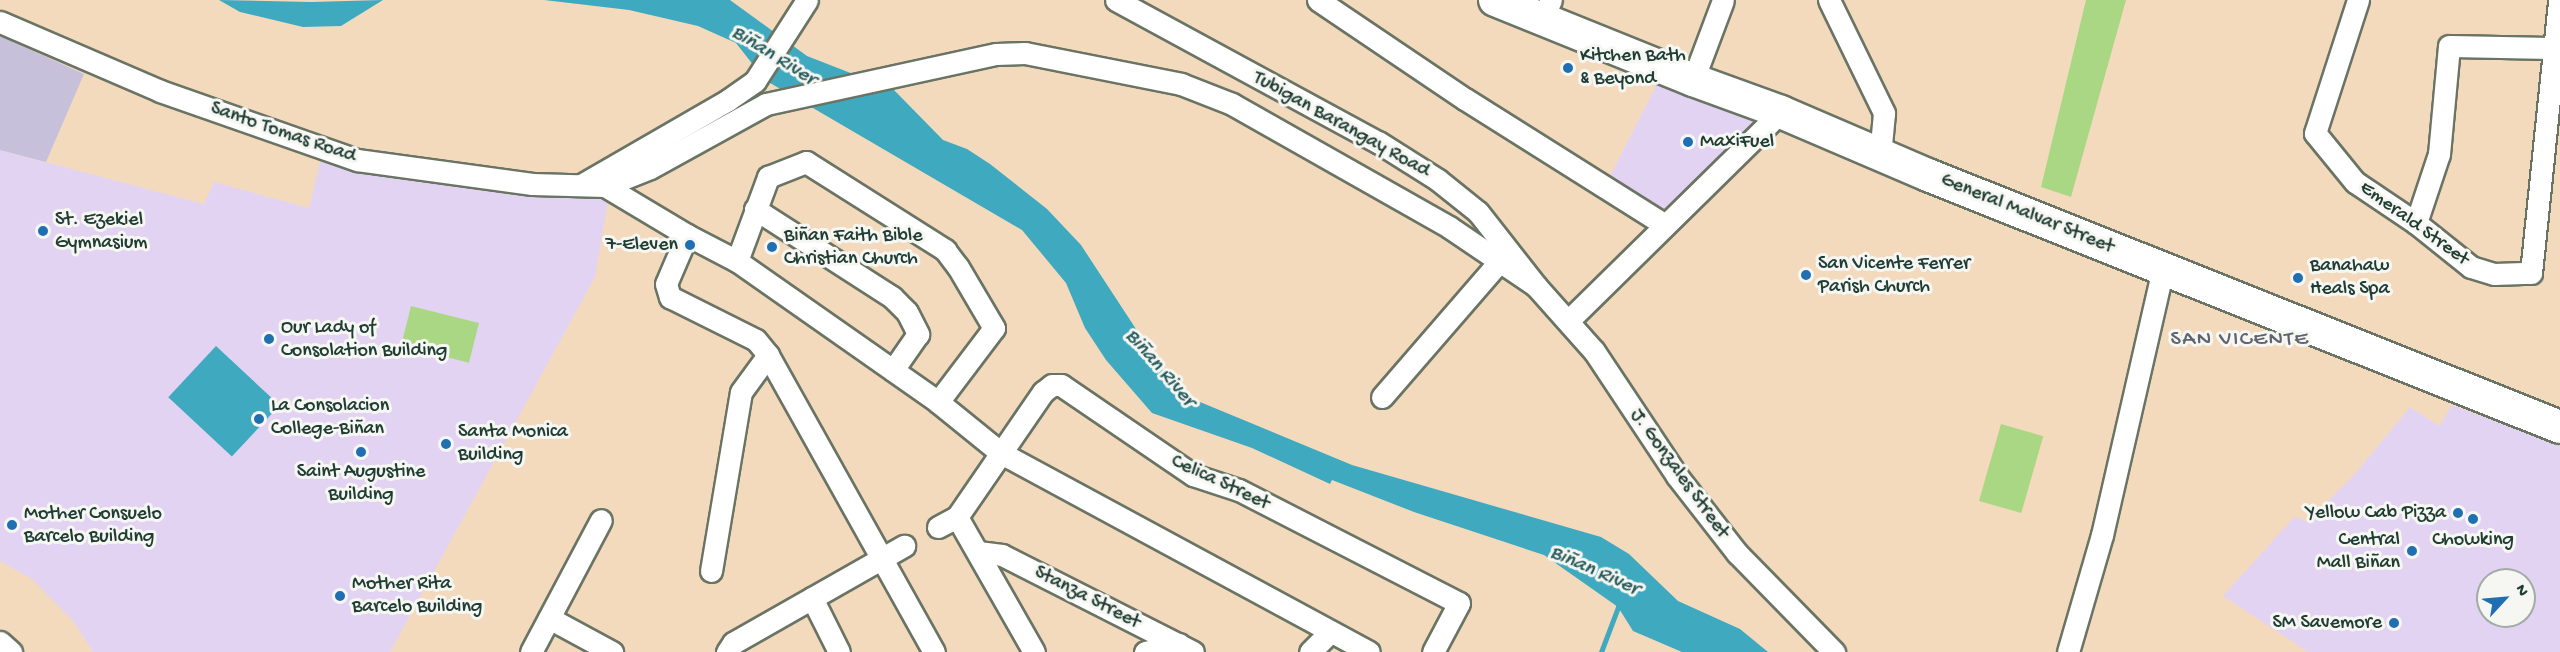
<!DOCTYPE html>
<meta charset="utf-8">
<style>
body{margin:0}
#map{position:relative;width:2560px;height:652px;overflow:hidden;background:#f4dabd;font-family:"Gochi Hand",sans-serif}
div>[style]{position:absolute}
.built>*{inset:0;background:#e3d3f2}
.industrial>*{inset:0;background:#c6c0da}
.green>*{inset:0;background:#aad783;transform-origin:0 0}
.water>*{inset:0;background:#3fa9bf;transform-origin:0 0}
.stream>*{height:5px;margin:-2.5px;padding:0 2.5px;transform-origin:2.5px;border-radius:2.5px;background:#3fa9bf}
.roads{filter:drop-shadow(2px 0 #6a7464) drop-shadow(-2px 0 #6a7464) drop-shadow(0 2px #6a7464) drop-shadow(0 -2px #6a7464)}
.minor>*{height:21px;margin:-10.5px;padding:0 10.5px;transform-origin:10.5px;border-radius:10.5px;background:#fff}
.highway>*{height:32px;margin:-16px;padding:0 16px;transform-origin:16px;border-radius:16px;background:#fff}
.dots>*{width:16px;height:16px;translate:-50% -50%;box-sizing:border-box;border:3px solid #f6f6f2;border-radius:50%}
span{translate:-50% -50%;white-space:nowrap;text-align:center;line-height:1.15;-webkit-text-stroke:6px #f6f6f2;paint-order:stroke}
.poi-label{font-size:20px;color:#1f3d34}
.left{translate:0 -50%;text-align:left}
.right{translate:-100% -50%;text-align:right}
.street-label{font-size:20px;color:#1f3d34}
.water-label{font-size:21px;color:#295d5e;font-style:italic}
.quarter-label{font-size:22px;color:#60646e;letter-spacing:1.5px}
.north{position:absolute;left:2476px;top:568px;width:60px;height:60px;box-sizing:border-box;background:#f6f6f2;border:2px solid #a0aca6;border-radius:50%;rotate:64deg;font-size:16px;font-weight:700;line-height:24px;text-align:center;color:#1f3d34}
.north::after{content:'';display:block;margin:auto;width:21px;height:27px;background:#1f6fb2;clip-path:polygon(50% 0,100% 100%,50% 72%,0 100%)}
</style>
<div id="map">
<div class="built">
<div style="clip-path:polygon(1659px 80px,1759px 120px,1663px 215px,1609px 178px)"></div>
<div style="clip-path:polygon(0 150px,204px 204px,214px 182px,309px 208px,321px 158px,588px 193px,608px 200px,595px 277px,390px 652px,93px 652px,73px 621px,32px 579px,0 561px)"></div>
<div style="clip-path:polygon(evenodd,2452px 405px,2560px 446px,2560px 652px,2308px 652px,2223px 596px,2295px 516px,2307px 522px,2354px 475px,2410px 407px,2439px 426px,2452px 405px,2488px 580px,2524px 580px,2524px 616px,2488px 616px,2488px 580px)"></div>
</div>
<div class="industrial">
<div style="clip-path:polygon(0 36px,84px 74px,46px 162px,0 150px)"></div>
</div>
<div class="green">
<div style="clip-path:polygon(2086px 0,2126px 0,2071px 197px,2041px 187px)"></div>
<div style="left:411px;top:306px;width:70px;height:41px;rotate:14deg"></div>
<div style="left:2001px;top:424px;width:44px;height:80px;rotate:16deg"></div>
</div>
<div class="water">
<div style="clip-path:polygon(219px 0,311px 2px,383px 0,341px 26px,303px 27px,240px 12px)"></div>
<div style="clip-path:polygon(544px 0,730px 0,807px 56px,894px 90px,943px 140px,967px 149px,990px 164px,1047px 209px,1081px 245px,1172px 384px,1183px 395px,1352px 465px,1601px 537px,1629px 554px,1678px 601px,1740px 629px,1768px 652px,1682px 652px,1633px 631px,1618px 607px,1544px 555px,1414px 512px,1332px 480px,1330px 484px,1252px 448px,1152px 413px,1106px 360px,1085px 328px,1066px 283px,1022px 230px,765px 80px,736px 43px,698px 26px,629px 10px)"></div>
<div style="left:216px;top:346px;width:87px;height:70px;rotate:43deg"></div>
</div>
<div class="stream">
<div style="left:1601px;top:652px;width:48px;rotate:-69.3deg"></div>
<div style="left:1618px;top:607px;width:7px;rotate:-90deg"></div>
</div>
<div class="roads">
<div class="minor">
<div style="left:1116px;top:0;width:298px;rotate:28.5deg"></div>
<div style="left:1378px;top:142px;width:71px;rotate:32.3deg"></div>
<div style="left:1438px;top:180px;width:51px;rotate:38.7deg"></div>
<div style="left:1478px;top:212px;width:94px;rotate:51.9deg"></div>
<div style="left:1536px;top:286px;width:87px;rotate:48.3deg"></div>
<div style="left:1594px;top:351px;width:150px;rotate:56.4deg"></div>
<div style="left:1677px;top:476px;width:98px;rotate:52.1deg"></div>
<div style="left:1737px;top:553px;width:139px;rotate:45.6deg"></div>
<div style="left:1318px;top:0;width:177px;rotate:34deg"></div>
<div style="left:1465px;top:99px;width:236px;rotate:32.2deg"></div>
<div style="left:1829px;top:0;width:126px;rotate:64deg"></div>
<div style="left:1884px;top:113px;width:43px;rotate:95.3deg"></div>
<div style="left:2358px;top:0;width:140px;rotate:107.9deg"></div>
<div style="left:2315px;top:133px;width:63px;rotate:50.8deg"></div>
<div style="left:2355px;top:182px;width:73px;rotate:33.9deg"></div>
<div style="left:2416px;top:223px;width:70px;rotate:38.7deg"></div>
<div style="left:2471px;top:267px;width:24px;rotate:17deg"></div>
<div style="left:2494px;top:274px;width:37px;rotate:-2deg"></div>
<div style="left:2531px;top:273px;width:274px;rotate:-84.1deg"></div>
<div style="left:1542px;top:19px;width:21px;rotate:-65deg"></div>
<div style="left:0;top:22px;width:174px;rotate:23.3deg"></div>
<div style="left:160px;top:91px;width:209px;rotate:19.3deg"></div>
<div style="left:357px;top:160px;width:177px;rotate:7.8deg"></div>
<div style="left:532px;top:184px;width:73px;rotate:1.6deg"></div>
<div style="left:605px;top:186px;width:48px;rotate:-21.8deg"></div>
<div style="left:650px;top:168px;width:132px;rotate:-28.9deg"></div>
<div style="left:766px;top:104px;width:235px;rotate:-12.3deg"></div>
<div style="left:996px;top:54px;width:29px;rotate:-2deg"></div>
<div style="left:1025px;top:53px;width:159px;rotate:11.2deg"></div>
<div style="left:1181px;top:84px;width:55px;rotate:21.4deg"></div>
<div style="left:1232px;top:104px;width:249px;rotate:29.5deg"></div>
<div style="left:1449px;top:227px;width:105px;rotate:34.1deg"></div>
<div style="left:1693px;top:80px;width:85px;rotate:-69.4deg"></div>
<div style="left:581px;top:185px;width:170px;rotate:-30deg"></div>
<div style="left:728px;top:100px;width:33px;rotate:-35deg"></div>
<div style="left:755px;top:81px;width:96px;rotate:-57.3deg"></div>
<div style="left:605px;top:186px;width:96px;rotate:30.9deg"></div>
<div style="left:687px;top:235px;width:56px;rotate:27.5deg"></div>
<div style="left:737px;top:261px;width:246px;rotate:35deg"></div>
<div style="left:938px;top:402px;width:81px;rotate:39deg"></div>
<div style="left:1001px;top:453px;width:418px;rotate:28.4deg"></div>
<div style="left:755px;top:209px;width:163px;rotate:32.7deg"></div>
<div style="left:892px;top:297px;width:21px;rotate:45deg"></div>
<div style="left:907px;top:312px;width:25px;rotate:63deg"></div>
<div style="left:918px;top:334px;width:44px;rotate:124.8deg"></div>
<div style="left:2416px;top:223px;width:73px;rotate:-71.6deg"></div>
<div style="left:2439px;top:154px;width:108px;rotate:-84.7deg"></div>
<div style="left:2449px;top:46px;width:103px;rotate:1.1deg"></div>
<div style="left:687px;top:235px;width:53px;rotate:113.2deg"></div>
<div style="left:666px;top:284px;width:14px;rotate:73deg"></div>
<div style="left:670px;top:297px;width:96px;rotate:26.6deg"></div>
<div style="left:756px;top:340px;width:19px;rotate:51deg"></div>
<div style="left:768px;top:355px;width:340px;rotate:60.8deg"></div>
<div style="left:737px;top:261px;width:90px;rotate:-69.7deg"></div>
<div style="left:768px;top:177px;width:41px;rotate:-21.5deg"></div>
<div style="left:806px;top:162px;width:165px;rotate:32.3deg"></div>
<div style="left:945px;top:250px;width:21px;rotate:53deg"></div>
<div style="left:958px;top:267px;width:71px;rotate:59.5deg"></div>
<div style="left:994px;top:328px;width:93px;rotate:127.1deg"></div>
<div style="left:1568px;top:321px;width:298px;rotate:-44.5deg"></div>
<div style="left:1382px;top:397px;width:180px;rotate:-49.1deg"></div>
<div style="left:957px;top:517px;width:155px;rotate:60.3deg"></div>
<div style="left:938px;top:527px;width:21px;rotate:-28deg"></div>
<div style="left:957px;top:517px;width:152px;rotate:-55.5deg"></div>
<div style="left:1043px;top:392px;width:11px;rotate:-38deg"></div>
<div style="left:1052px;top:385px;width:9px"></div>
<div style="left:1061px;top:385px;width:160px;rotate:34.3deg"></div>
<div style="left:1193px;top:475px;width:48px;rotate:18.1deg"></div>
<div style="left:1239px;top:490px;width:247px;rotate:27.2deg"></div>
<div style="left:1459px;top:603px;width:55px;rotate:118deg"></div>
<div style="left:978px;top:552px;width:24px;rotate:7deg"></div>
<div style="left:1002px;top:555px;width:214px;rotate:26.9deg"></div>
<div style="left:711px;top:571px;width:181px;rotate:-80.5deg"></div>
<div style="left:741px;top:392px;width:46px;rotate:-53.9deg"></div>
<div style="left:812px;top:598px;width:60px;rotate:63.4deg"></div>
<div style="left:549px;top:618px;width:72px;rotate:28.4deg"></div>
<div style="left:0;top:642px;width:15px;rotate:42deg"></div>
<div style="left:531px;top:652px;width:149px;rotate:-62.1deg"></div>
<div style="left:727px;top:652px;width:11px;rotate:-56deg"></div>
<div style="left:733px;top:643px;width:197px;rotate:-29.6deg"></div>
<div style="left:1145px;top:652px;width:35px;rotate:-13deg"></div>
<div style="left:1310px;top:652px;width:28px;rotate:-45deg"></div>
<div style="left:2068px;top:652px;width:122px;rotate:-73.8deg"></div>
<div style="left:2102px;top:535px;width:274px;rotate:-77.1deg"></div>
</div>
<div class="highway">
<div style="left:1495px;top:0;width:214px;rotate:22deg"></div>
<div style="left:1693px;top:80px;width:94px;rotate:20deg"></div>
<div style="left:1781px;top:112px;width:160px;rotate:23.2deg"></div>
<div style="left:1928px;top:175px;width:680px;rotate:21.74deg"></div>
</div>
</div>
<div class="dots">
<div style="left:1568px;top:68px;background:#1f6fb2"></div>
<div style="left:1688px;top:142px;background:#1f6fb2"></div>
<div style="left:43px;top:231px;background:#1f6fb2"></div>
<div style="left:690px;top:245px;background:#1f6fb2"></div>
<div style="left:772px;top:247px;background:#1f6fb2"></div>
<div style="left:1806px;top:275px;background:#1f6fb2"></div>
<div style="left:2298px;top:278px;background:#1f6fb2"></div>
<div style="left:269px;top:339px;background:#1f6fb2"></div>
<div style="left:259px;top:419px;background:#1f6fb2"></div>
<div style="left:446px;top:444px;background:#1f6fb2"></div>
<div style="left:361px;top:452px;background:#1f6fb2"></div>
<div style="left:2458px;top:513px;background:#1f6fb2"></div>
<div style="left:2473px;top:519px;background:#1f6fb2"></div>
<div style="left:12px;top:525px;background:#1f6fb2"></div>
<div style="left:2412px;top:551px;background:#1f6fb2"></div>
<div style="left:340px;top:596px;background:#1f6fb2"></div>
<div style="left:2394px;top:623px;background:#1f6fb2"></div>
</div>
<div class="poi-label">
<span class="left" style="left:1580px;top:68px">Kitchen Bath<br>&amp; Beyond</span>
<span class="left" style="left:1700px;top:142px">MaxiFuel</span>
<span class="left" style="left:55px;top:232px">St. Ezekiel<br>Gymnasium</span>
<span class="left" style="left:784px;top:248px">Biñan Faith Bible<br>Christian Church</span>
<span class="right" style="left:678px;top:245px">7-Eleven</span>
<span class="left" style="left:1818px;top:276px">San Vicente Ferrer<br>Parish Church</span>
<span class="left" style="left:2310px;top:278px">Banahaw<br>Heals Spa</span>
<span class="left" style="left:281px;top:340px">Our Lady of<br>Consolation Building</span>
<span class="left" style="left:271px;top:418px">La Consolacion<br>College-Biñan</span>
<span class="left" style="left:458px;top:444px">Santa Monica<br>Building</span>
<span style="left:361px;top:484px">Saint Augustine<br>Building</span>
<span class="right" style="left:2446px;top:513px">Yellow Cab Pizza</span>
<span class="left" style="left:24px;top:526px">Mother Consuelo<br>Barcelo Building</span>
<span class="right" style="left:2400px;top:552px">Central<br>Mall Biñan</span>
<span style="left:2473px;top:540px">Chowking</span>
<span class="left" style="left:352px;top:596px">Mother Rita<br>Barcelo Building</span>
<span class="right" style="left:2382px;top:623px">SM Savemore</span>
</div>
<div class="street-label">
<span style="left:1341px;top:125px;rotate:29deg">Tubigan Barangay Road</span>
<span style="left:283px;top:133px;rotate:19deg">Santo Tomas Road</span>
<span style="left:2027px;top:214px;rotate:22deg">General Malvar Street</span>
<span style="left:2414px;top:224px;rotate:36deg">Emerald Street</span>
<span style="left:1679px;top:474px;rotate:54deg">J. Gonzales Street</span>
<span style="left:1220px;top:483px;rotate:25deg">Celica Street</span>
<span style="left:1087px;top:598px;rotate:27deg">Stanza Street</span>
</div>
<div class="water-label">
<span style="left:773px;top:57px;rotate:32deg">Biñan River</span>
<span style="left:1159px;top:369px;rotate:49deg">Biñan River</span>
<span style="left:1594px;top:572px;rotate:24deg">Biñan River</span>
</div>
<div class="quarter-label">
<span style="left:2240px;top:341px">SAN VICENTE</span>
</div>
<div class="north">N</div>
</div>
